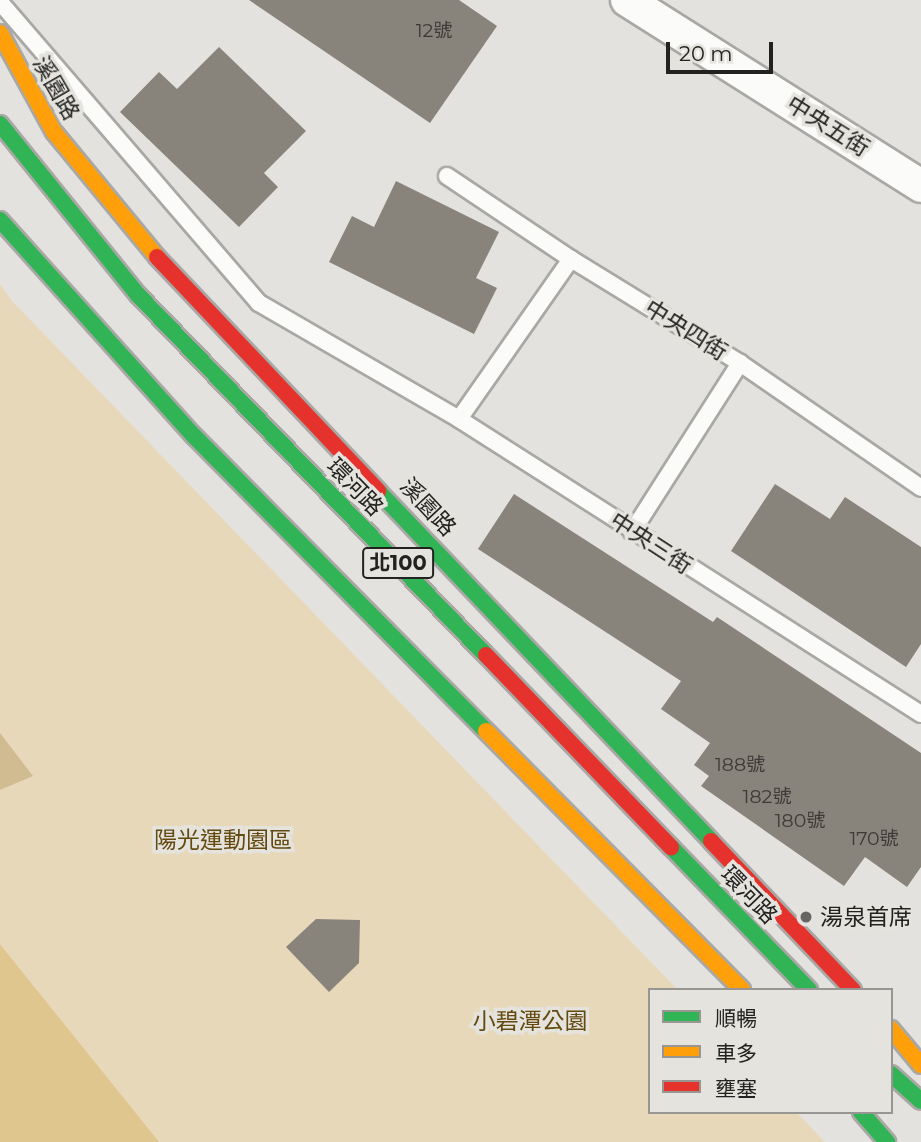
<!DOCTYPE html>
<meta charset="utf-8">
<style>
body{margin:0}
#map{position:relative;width:921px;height:1142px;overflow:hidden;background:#e4e2df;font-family:Montserrat,"Noto Sans TC",sans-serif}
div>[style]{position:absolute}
.green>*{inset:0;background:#e8d8ba}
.forest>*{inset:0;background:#d1bc91}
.water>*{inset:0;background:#dfc58e}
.building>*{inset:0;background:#89847b}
.roads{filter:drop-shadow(2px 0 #a9a8a5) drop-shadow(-2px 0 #a9a8a5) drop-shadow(0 2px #a9a8a5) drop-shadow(0 -2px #a9a8a5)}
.lane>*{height:16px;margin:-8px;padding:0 8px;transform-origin:8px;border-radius:8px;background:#fbfbfa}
.street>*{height:32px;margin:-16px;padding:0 16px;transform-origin:16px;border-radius:16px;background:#fbfbfa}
.fast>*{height:16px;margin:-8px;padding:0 8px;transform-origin:8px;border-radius:8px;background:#30b455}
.slow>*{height:16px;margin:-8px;padding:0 8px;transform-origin:8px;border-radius:8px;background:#ff9f0a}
.jam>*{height:16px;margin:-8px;padding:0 8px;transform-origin:8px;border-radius:8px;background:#e5322d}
.dots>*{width:19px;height:19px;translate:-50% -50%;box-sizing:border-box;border:4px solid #e5e3de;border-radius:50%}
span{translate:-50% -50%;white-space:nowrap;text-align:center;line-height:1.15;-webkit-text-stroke:7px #e5e3de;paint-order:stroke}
.number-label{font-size:19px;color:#3c3a37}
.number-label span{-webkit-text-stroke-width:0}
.shield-label span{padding:2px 5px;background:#e5e3de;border:2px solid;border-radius:5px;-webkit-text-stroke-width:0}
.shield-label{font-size:21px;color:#222220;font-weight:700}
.street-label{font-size:23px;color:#222220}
.park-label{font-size:23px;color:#644a0f}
.poi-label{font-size:23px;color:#222220}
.left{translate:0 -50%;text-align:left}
.legend{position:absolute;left:648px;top:988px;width:245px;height:126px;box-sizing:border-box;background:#e5e3de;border:2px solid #979692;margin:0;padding:9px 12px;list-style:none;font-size:21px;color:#222220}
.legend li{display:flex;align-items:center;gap:14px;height:35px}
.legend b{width:35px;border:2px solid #979692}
.scale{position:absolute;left:666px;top:42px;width:107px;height:32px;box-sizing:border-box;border:4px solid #222220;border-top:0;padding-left:9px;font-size:21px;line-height:24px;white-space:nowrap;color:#222220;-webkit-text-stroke:5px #e5e3de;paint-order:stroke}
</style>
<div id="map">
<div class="green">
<div style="clip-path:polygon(0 284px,12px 301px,678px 990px,650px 990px,650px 1112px,796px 1112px,825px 1142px,0 1142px)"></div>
</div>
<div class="forest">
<div style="clip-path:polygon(0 733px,33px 776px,0 790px)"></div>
</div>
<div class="water">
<div style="clip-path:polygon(0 944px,3px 948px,159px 1142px,0 1142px)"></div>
</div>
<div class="building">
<div style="clip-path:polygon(249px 0,459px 0,497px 26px,430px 123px)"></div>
<div style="clip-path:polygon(219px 47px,306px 131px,264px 173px,278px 187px,239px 227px,120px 112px,159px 72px,177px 89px)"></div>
<div style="clip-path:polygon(396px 181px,499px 232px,476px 278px,497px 288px,474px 334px,329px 262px,352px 216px,374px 227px)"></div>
<div style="clip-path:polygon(775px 484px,830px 519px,845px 497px,921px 547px,921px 644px,906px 667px,731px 551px)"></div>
<div style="clip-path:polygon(514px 494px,713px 622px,717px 617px,921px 753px,921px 867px,907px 887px,865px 857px,844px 886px,701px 786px,709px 776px,694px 765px,710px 743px,661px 709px,681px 681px,478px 549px)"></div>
<div style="clip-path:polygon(316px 919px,360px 920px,359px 963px,329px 992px,286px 947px)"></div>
</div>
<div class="roads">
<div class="lane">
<div style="left:0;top:2px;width:397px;rotate:49.3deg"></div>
<div style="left:259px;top:303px;width:231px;rotate:30.1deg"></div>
<div style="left:447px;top:176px;width:149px;rotate:33.8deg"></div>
<div style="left:571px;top:259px;width:198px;rotate:31.6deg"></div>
<div style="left:740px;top:363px;width:220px;rotate:34.6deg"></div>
<div style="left:571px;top:259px;width:195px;rotate:125deg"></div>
<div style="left:459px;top:419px;width:548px;rotate:32.56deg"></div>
<div style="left:632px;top:532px;width:201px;rotate:-57.4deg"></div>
</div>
<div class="street">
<div style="left:627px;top:0;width:348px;rotate:32.3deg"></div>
</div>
<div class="fast">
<div style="left:0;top:124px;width:221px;rotate:51.1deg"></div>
<div style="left:139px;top:296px;width:499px;rotate:46deg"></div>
<div style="left:0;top:220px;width:290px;rotate:48.1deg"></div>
<div style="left:194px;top:436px;width:415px;rotate:45.3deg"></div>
<div style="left:378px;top:491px;width:483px;rotate:46.4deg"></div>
<div style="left:671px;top:847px;width:199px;rotate:46deg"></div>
<div style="left:891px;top:1074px;width:40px;rotate:42deg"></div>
<div style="left:861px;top:1112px;width:40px;rotate:49deg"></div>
</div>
<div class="slow">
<div style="left:0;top:33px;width:113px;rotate:61.4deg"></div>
<div style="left:54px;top:132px;width:162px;rotate:50.5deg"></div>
<div style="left:486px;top:731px;width:364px;rotate:45.3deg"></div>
<div style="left:891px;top:1029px;width:47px;rotate:50.2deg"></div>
</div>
<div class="jam">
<div style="left:157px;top:257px;width:322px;rotate:46.6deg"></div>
<div style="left:486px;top:655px;width:267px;rotate:46.1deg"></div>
<div style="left:711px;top:841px;width:206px;rotate:46.4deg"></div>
</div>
</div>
<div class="dots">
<div style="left:806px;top:917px;background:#666563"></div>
</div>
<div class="number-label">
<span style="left:434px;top:31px">12號</span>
<span style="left:740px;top:765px">188號</span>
<span style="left:767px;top:797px">182號</span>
<span style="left:800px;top:821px">180號</span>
<span style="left:874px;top:839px">170號</span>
</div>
<div class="shield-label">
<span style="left:398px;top:563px">北100</span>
</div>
<div class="street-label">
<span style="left:56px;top:88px;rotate:60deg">溪園路</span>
<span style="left:828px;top:126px;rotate:32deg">中央五街</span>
<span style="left:686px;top:330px;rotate:32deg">中央四街</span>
<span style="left:355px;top:487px;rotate:46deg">環河路</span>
<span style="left:428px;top:507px;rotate:47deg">溪園路</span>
<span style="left:651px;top:543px;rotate:33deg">中央三街</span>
<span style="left:749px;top:895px;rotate:46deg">環河路</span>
</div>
<div class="park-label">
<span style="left:223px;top:840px">陽光運動園區</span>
<span style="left:530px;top:1021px">小碧潭公園</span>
</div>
<div class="poi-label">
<span class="left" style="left:820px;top:917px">湯泉首席</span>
</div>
<ul class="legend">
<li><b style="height:9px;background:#30b455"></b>順暢</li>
<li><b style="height:9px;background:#ff9f0a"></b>車多</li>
<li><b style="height:9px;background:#e5322d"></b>壅塞</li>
</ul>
<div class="scale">20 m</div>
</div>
